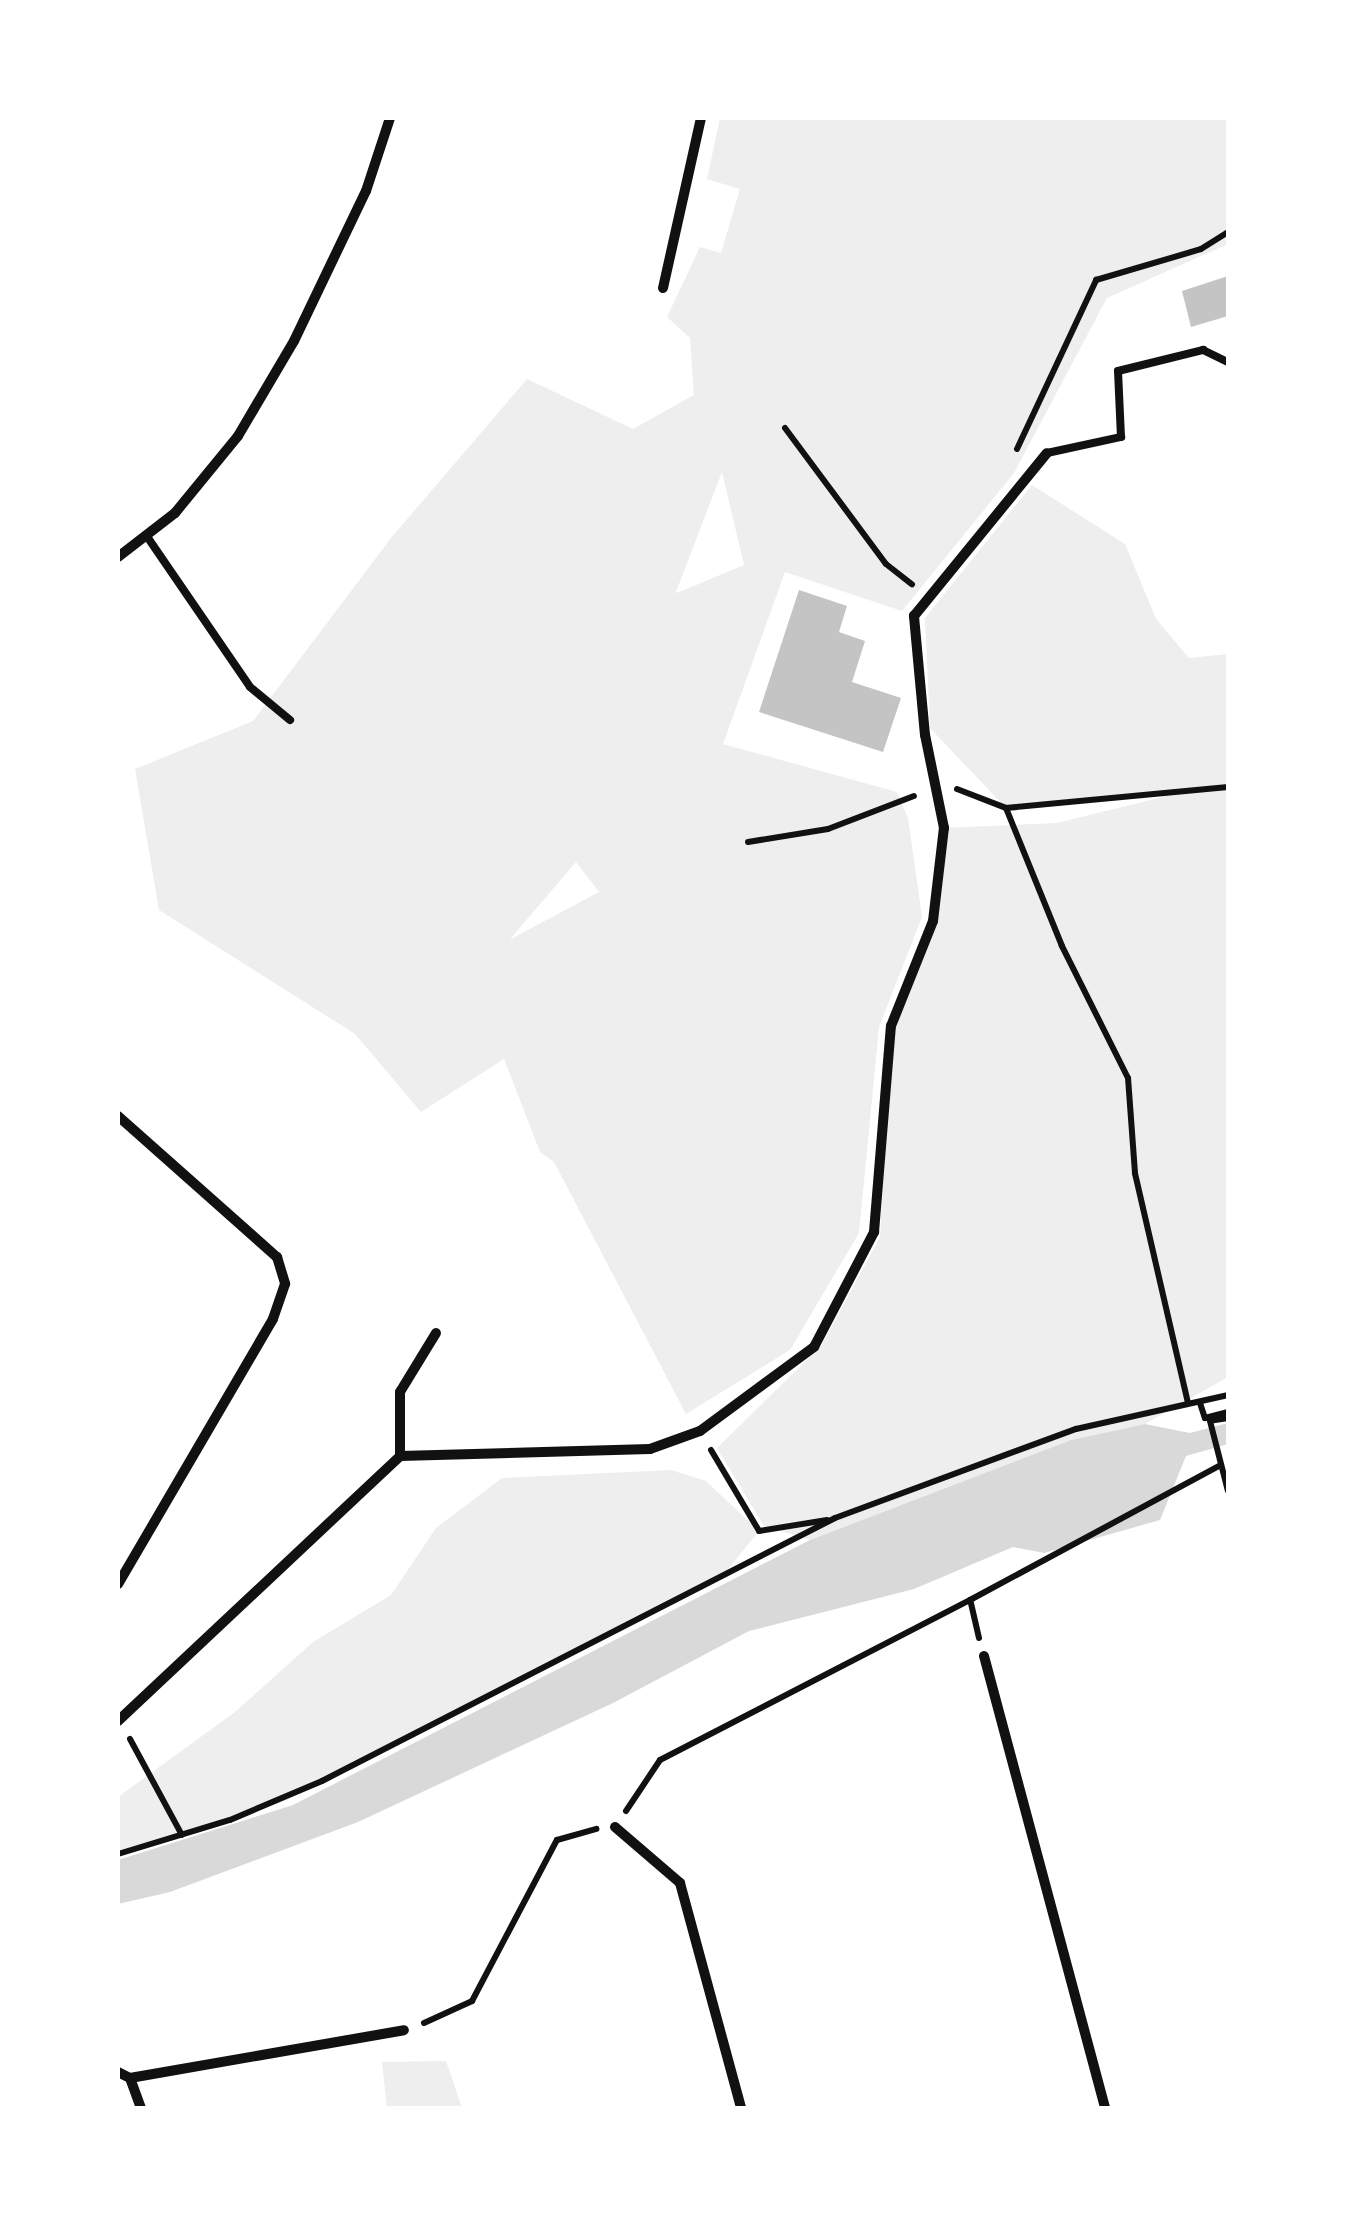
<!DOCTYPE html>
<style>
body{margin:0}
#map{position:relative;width:1346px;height:2226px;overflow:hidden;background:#fff;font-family:Bitter,serif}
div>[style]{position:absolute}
.green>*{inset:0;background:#eee}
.water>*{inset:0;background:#d9d9d9}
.building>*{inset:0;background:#c4c4c4}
.path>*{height:6px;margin:-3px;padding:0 3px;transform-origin:3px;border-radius:3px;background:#111}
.service>*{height:8px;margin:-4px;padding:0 4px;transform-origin:4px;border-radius:4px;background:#111}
.minor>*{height:10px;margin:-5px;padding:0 5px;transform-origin:5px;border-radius:5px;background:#111}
span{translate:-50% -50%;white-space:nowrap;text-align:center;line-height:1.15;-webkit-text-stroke:9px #fff;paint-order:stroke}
.frame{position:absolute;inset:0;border:120px solid #fff;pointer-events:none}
</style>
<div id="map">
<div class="green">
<div style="clip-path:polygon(evenodd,720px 118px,1228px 118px,1228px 244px,1107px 298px,1014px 473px,902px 611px,785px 572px,723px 744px,897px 792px,908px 818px,922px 917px,879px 1027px,859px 1233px,790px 1350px,686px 1414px,554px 1162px,540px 1152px,504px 1059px,421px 1112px,355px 1034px,159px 910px,135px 769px,253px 721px,391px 538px,527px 379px,633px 429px,694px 395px,690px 338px,667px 317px,700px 247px,721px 253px,740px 189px,707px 179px,720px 118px,722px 472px,744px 565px,677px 593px,676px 592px,722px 472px,720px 118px,576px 862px,599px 892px,511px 939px,511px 938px,576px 862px)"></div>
<div style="clip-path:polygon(1032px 485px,1125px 544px,1156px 619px,1189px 658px,1228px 654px,1228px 1377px,1145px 1424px,1071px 1440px,810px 1540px,764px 1526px,717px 1448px,821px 1346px,880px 1237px,891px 1026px,932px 921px,944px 828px,1057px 823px,1191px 790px,1006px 808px,930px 728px,925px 618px)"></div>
<div style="clip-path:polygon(671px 1470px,706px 1481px,759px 1531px,724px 1574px,273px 1804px,118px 1854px,118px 1797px,235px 1712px,313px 1642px,391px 1595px,436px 1528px,502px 1478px)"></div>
<div style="clip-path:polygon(446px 2061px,462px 2108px,387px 2108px,382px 2062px)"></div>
</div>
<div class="water">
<div style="clip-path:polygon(1228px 1423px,1228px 1444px,1186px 1456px,1160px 1520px,1044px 1553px,1013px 1547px,914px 1589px,749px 1631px,613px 1703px,358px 1822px,170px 1892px,118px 1904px,118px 1860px,293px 1805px,810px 1540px,1071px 1440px,1145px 1424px,1190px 1433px)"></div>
</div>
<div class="building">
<div style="clip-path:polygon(1228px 276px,1228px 316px,1191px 327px,1182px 291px)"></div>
<div style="clip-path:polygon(799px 590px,847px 606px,839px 632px,865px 641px,852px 682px,901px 698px,883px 752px,759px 712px)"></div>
</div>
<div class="path">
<div style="left:785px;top:428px;width:169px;rotate:53.4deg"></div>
<div style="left:886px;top:564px;width:33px;rotate:38deg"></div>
<div style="left:1017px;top:449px;width:187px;rotate:-64.9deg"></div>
<div style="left:1096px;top:280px;width:109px;rotate:-16.4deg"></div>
<div style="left:1201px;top:249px;width:32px;rotate:-32deg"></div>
<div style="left:957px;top:789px;width:53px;rotate:21.2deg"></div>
<div style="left:748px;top:842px;width:81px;rotate:-9.2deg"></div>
<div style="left:828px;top:829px;width:92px;rotate:-21deg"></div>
<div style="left:1188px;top:1403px;width:236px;rotate:-103deg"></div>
<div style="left:1135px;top:1173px;width:95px;rotate:-94.2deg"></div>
<div style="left:1128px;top:1078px;width:148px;rotate:-116.6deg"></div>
<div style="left:1062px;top:946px;width:149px;rotate:-112.1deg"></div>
<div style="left:1006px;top:808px;width:223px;rotate:-5.4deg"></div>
<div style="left:1200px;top:1403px;width:16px;rotate:72deg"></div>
<div style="left:1205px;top:1418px;width:24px;rotate:-15deg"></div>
<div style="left:1228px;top:1412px;width:6px;rotate:90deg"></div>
<div style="left:1228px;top:1418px;width:18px;rotate:171deg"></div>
<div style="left:1210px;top:1421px;width:72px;rotate:75.6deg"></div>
<div style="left:711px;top:1450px;width:94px;rotate:59.3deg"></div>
<div style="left:759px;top:1531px;width:69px;rotate:-9.2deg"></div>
<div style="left:979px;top:1638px;width:39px;rotate:-103deg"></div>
<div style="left:970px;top:1600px;width:285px;rotate:-28.3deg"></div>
<div style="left:130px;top:1739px;width:109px;rotate:61.6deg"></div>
<div style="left:626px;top:1811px;width:61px;rotate:-56.3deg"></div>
<div style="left:660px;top:1760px;width:349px;rotate:-27.3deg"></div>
<div style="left:118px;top:1854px;width:117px;rotate:-16.9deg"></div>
<div style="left:230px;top:1820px;width:100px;rotate:-23deg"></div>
<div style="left:322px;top:1781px;width:576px;rotate:-27.14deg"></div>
<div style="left:835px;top:1518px;width:257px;rotate:-20.3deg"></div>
<div style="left:1076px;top:1429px;width:156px;rotate:-12.6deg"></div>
<div style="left:424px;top:2023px;width:53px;rotate:-24.6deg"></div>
<div style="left:472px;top:2001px;width:182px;rotate:-62.2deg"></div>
<div style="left:557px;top:1840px;width:41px;rotate:-15.8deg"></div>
</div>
<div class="service">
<div style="left:1047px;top:453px;width:76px;rotate:-12.2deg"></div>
<div style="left:1121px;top:437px;width:66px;rotate:-92.6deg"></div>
<div style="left:1118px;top:371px;width:88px;rotate:-13.9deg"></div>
<div style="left:1203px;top:350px;width:28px;rotate:26deg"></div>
<div style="left:146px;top:535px;width:184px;rotate:55.6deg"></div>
<div style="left:250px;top:687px;width:52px;rotate:39.5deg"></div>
</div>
<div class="minor">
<div style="left:663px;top:288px;width:174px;rotate:-77.4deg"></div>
<div style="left:118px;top:557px;width:72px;rotate:-37.7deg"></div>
<div style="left:175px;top:513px;width:99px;rotate:-50.7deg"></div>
<div style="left:238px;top:436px;width:110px;rotate:-59.5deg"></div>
<div style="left:294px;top:341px;width:166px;rotate:-64.4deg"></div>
<div style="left:366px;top:191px;width:77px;rotate:-71.8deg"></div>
<div style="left:118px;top:1116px;width:213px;rotate:41.6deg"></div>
<div style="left:277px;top:1257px;width:28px;rotate:73deg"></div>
<div style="left:285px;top:1284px;width:37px;rotate:109deg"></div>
<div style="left:273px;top:1319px;width:307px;rotate:120.3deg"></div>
<div style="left:400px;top:1456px;width:250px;rotate:-1.6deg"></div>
<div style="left:650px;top:1449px;width:53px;rotate:-19.8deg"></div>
<div style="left:700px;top:1431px;width:142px;rotate:-36.4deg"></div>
<div style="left:814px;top:1347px;width:130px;rotate:-62.4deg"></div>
<div style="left:874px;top:1232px;width:207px;rotate:-85.3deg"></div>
<div style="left:891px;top:1026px;width:113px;rotate:-68.2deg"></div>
<div style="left:933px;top:921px;width:94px;rotate:-83.3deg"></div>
<div style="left:944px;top:828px;width:95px;rotate:-101.5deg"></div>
<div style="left:925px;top:735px;width:120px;rotate:-95.3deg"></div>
<div style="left:914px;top:616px;width:210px;rotate:-50.8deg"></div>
<div style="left:984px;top:1656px;width:468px;rotate:75deg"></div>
<div style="left:118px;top:1721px;width:387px;rotate:-43.2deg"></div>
<div style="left:400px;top:1456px;width:64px;rotate:-90deg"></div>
<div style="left:400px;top:1392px;width:69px;rotate:-58.6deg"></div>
<div style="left:615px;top:1827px;width:86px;rotate:40.7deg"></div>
<div style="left:680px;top:1883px;width:233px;rotate:74.8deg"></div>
<div style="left:118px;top:2072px;width:13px;rotate:27deg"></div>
<div style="left:130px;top:2078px;width:32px;rotate:70deg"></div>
<div style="left:130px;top:2078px;width:278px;rotate:-9.9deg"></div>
</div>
<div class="frame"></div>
</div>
